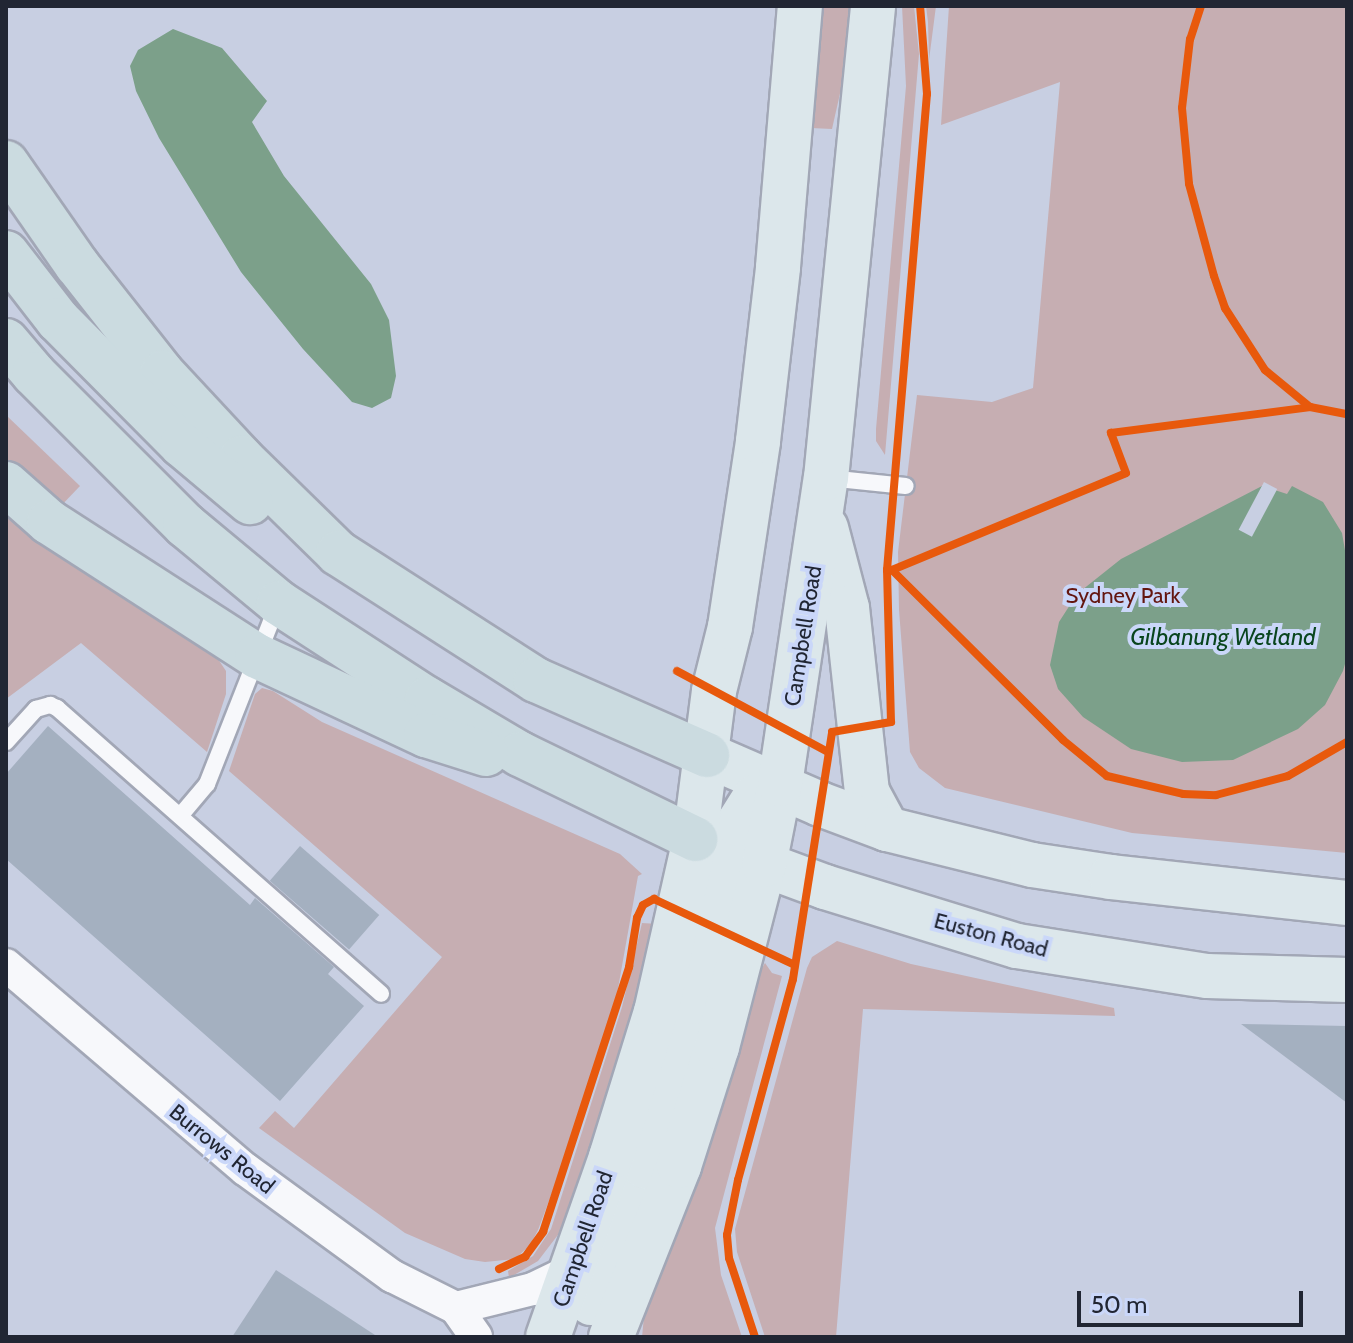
<!DOCTYPE html>
<style>
body{margin:0}
#map{position:relative;width:1353px;height:1343px;overflow:hidden;background:#c8cfe2;font-family:Cabin,sans-serif}
div>[style]{position:absolute}
.green>*{inset:0;background:#c6aeb2}
.water>*{inset:0;background:#7ca08a}
.pier>*{inset:0;background:#c8cfe2;transform-origin:0 0}
.building>*{inset:0;background:#a4b0c0;transform-origin:0 0}
.roads{filter:drop-shadow(2px 0 #a2a7b6) drop-shadow(-2px 0 #a2a7b6) drop-shadow(0 2px #a2a7b6) drop-shadow(0 -2px #a2a7b6)}
.service>*{height:16px;margin:-8px;padding:0 8px;transform-origin:8px;border-radius:8px;background:#f7f8fb}
.minor>*{height:32px;margin:-16px;padding:0 16px;transform-origin:16px;border-radius:16px;background:#f7f8fb}
.primary>*{height:44px;margin:-22px;padding:0 22px;transform-origin:22px;border-radius:22px;background:#dce7eb}
.motorway>*{height:44px;margin:-22px;padding:0 22px;transform-origin:22px;border-radius:22px;background:#cbdbe0}
.cycleway>*{height:8px;margin:-4px;padding:0 4px;transform-origin:4px;border-radius:4px;background:#e8590c}
span{translate:-50% -50%;white-space:nowrap;text-align:center;line-height:1.15;-webkit-text-stroke:8px #cad7f9;paint-order:stroke}
.park-label{font-size:22px;color:#641610}
.street-label{font-size:22px;color:#212633}
.water-label{font-size:24px;color:#09451d;font-style:italic}
.frame{position:absolute;inset:0;border:8px solid #212633;pointer-events:none}
.scale{position:absolute;left:1077px;top:1291px;width:226px;height:36px;box-sizing:border-box;border:4px solid #212633;border-top:0;padding-left:10px;font-size:24px;line-height:28px;white-space:nowrap;color:#212633;-webkit-text-stroke:6px #cad7f9;paint-order:stroke}
</style>
<div id="map">
<div class="green">
<div style="clip-path:polygon(821px 6px,852px 6px,848px 58px,832px 129px,811px 128px)"></div>
<div style="clip-path:polygon(902px 6px,914px 6px,919px 54px,885px 455px,876px 441px,876px 429px,906px 86px)"></div>
<div style="clip-path:polygon(926px 6px,936px 6px,929px 60px,928px 22px)"></div>
<div style="clip-path:polygon(949px 6px,1347px 6px,1347px 853px,1132px 833px,945px 788px,919px 768px,910px 752px,899px 610px,898px 552px,917px 395px,992px 402px,1033px 388px,1060px 82px,941px 125px)"></div>
<div style="clip-path:polygon(6px 415px,80px 486px,58px 509px,6px 466px)"></div>
<div style="clip-path:polygon(6px 515px,218px 659px,226px 671px,226px 694px,207px 752px,81px 643px,6px 699px)"></div>
<div style="clip-path:polygon(262px 688px,273px 691px,322px 722px,620px 854px,642px 874px,638px 876px,617px 994px,565px 1158px,538px 1230px,530px 1245px,515px 1259px,485px 1262px,465px 1259px,405px 1233px,259px 1128px,275px 1111px,294px 1128px,442px 957px,229px 771px,255px 694px)"></div>
<div style="clip-path:polygon(642px 923px,658px 924px,637px 1010px,567px 1223px,538px 1261px,509px 1278px,508px 1271px,533px 1256px,551px 1229px,622px 1007px)"></div>
<div style="clip-path:polygon(837px 941px,911px 964px,1114px 1008px,1115px 1016px,863px 1009px,836px 1337px,765px 1337px,737px 1252px,735px 1229px,807px 968px,812px 957px)"></div>
<div style="clip-path:polygon(765px 963px,772px 973px,782px 976px,715px 1228px,721px 1275px,742px 1337px,642px 1337px,646px 1296px,754px 982px)"></div>
</div>
<div class="water">
<div style="clip-path:polygon(173px 29px,222px 48px,267px 101px,252px 122px,284px 176px,371px 284px,389px 320px,396px 376px,391px 398px,372px 408px,352px 402px,303px 349px,241px 272px,159px 138px,136px 91px,130px 66px,138px 50px)"></div>
<div style="clip-path:polygon(1262px 486px,1287px 494px,1292px 486px,1323px 502px,1342px 533px,1347px 562px,1347px 657px,1343px 671px,1325px 705px,1298px 729px,1233px 760px,1182px 762px,1131px 749px,1083px 717px,1058px 689px,1050px 665px,1059px 622px,1077px 594px,1121px 559px)"></div>
</div>
<div class="pier">
<div style="left:1264px;top:482px;width:15px;height:54px;rotate:28deg"></div>
</div>
<div class="building">
<div style="clip-path:polygon(48px 726px,250px 905px,255px 898px,334px 967px,328px 974px,364px 1006px,280px 1101px,6px 859px,6px 774px)"></div>
<div style="left:300px;top:846px;width:105px;height:46px;rotate:41deg"></div>
<div style="clip-path:polygon(1241px 1024px,1347px 1026px,1347px 1103px)"></div>
<div style="clip-path:polygon(276px 1270px,378px 1337px,232px 1337px)"></div>
</div>
<div class="roads">
<div class="service">
<div style="left:828px;top:478px;width:78px;rotate:5.9deg"></div>
<div style="left:6px;top:742px;width:45px;rotate:-47.7deg"></div>
<div style="left:36px;top:709px;width:15px;rotate:-16deg"></div>
<div style="left:50px;top:705px;width:8px;rotate:23deg"></div>
<div style="left:57px;top:708px;width:432px;rotate:41.4deg"></div>
<div style="left:180px;top:816px;width:42px;rotate:-49.8deg"></div>
<div style="left:207px;top:784px;width:193px;rotate:-68.5deg"></div>
</div>
<div class="minor">
<div style="left:6px;top:965px;width:314px;rotate:40.5deg"></div>
<div style="left:245px;top:1169px;width:182px;rotate:36.1deg"></div>
<div style="left:392px;top:1276px;width:72px;rotate:26.6deg"></div>
<div style="left:456px;top:1308px;width:35px;rotate:55deg"></div>
<div style="left:456px;top:1308px;width:79px;rotate:-13.9deg"></div>
<div style="left:533px;top:1289px;width:46px;rotate:-26deg"></div>
</div>
<div class="primary">
<div style="left:826px;top:528px;width:83px;rotate:75.3deg"></div>
<div style="left:847px;top:608px;width:185px;rotate:83.8deg"></div>
<div style="left:867px;top:792px;width:42px;rotate:61.6deg"></div>
<div style="left:707px;top:755px;width:123px;rotate:23.4deg"></div>
<div style="left:820px;top:804px;width:72px;rotate:20.5deg"></div>
<div style="left:887px;top:829px;width:149px;rotate:13.9deg"></div>
<div style="left:1032px;top:865px;width:80px;rotate:8.6deg"></div>
<div style="left:1111px;top:877px;width:237px;rotate:6.3deg"></div>
<div style="left:695px;top:839px;width:139px;rotate:20.3deg"></div>
<div style="left:825px;top:887px;width:201px;rotate:17.1deg"></div>
<div style="left:1017px;top:946px;width:192px;rotate:9deg"></div>
<div style="left:1207px;top:976px;width:140px;rotate:1.6deg"></div>
<div style="left:591px;top:1303px;width:146px;rotate:-68.3deg"></div>
<div style="left:645px;top:1167px;width:172px;rotate:-73.8deg"></div>
<div style="left:693px;top:1002px;width:184px;rotate:-75.8deg"></div>
<div style="left:738px;top:824px;width:32px;rotate:-58deg"></div>
<div style="left:755px;top:797px;width:28px;rotate:-27deg"></div>
<div style="left:548px;top:1337px;width:191px;rotate:-70.7deg"></div>
<div style="left:611px;top:1157px;width:152px;rotate:-72.8deg"></div>
<div style="left:656px;top:1012px;width:177px;rotate:-77.3deg"></div>
<div style="left:695px;top:839px;width:149px;rotate:-82.7deg"></div>
<div style="left:714px;top:691px;width:66px;rotate:-76deg"></div>
<div style="left:730px;top:627px;width:188px;rotate:-81.4deg"></div>
<div style="left:758px;top:441px;width:175px;rotate:-83.4deg"></div>
<div style="left:778px;top:267px;width:262px;rotate:-85.2deg"></div>
<div style="left:611px;top:1337px;width:184px;rotate:-68.3deg"></div>
<div style="left:679px;top:1166px;width:125px;rotate:-72.3deg"></div>
<div style="left:717px;top:1047px;width:188px;rotate:-75.5deg"></div>
<div style="left:764px;top:865px;width:83px;rotate:-78.8deg"></div>
<div style="left:780px;top:784px;width:309px;rotate:-81.5deg"></div>
<div style="left:826px;top:478px;width:474px;rotate:-84.3deg"></div>
</div>
<div class="motorway">
<div style="left:6px;top:163px;width:124px;rotate:55.2deg"></div>
<div style="left:77px;top:265px;width:137px;rotate:51.8deg"></div>
<div style="left:162px;top:373px;width:116px;rotate:47.1deg"></div>
<div style="left:241px;top:458px;width:136px;rotate:44.4deg"></div>
<div style="left:338px;top:553px;width:235px;rotate:32.7deg"></div>
<div style="left:536px;top:680px;width:187px;rotate:23.7deg"></div>
<div style="left:6px;top:253px;width:85px;rotate:52.2deg"></div>
<div style="left:58px;top:320px;width:176px;rotate:45.2deg"></div>
<div style="left:182px;top:445px;width:89px;rotate:40deg"></div>
<div style="left:6px;top:341px;width:43px;rotate:49.7deg"></div>
<div style="left:34px;top:374px;width:214px;rotate:45deg"></div>
<div style="left:185px;top:525px;width:122px;rotate:39.7deg"></div>
<div style="left:279px;top:603px;width:176px;rotate:33deg"></div>
<div style="left:427px;top:699px;width:108px;rotate:30.6deg"></div>
<div style="left:520px;top:754px;width:195px;rotate:25.9deg"></div>
<div style="left:6px;top:484px;width:57px;rotate:41.5deg"></div>
<div style="left:49px;top:522px;width:247px;rotate:32.8deg"></div>
<div style="left:257px;top:656px;width:187px;rotate:25.1deg"></div>
<div style="left:426px;top:735px;width:63px;rotate:17.6deg"></div>
</div>
</div>
<div class="cycleway">
<div style="left:1201px;top:6px;width:35px;rotate:108deg"></div>
<div style="left:1190px;top:39px;width:69px;rotate:96.6deg"></div>
<div style="left:1182px;top:108px;width:76px;rotate:84.7deg"></div>
<div style="left:1189px;top:184px;width:95px;rotate:74.8deg"></div>
<div style="left:1214px;top:276px;width:34px;rotate:71deg"></div>
<div style="left:1225px;top:308px;width:74px;rotate:57.2deg"></div>
<div style="left:1265px;top:370px;width:58px;rotate:39.4deg"></div>
<div style="left:1310px;top:407px;width:38px;rotate:11deg"></div>
<div style="left:887px;top:570px;width:5px"></div>
<div style="left:892px;top:570px;width:241px;rotate:44.8deg"></div>
<div style="left:1063px;top:740px;width:57px;rotate:39.3deg"></div>
<div style="left:1107px;top:776px;width:78px;rotate:13.3deg"></div>
<div style="left:1183px;top:794px;width:33px;rotate:2deg"></div>
<div style="left:1216px;top:795px;width:74px;rotate:-14.8deg"></div>
<div style="left:1288px;top:776px;width:68px;rotate:-30deg"></div>
<div style="left:892px;top:570px;width:253px;rotate:-22.5deg"></div>
<div style="left:1126px;top:473px;width:43px;rotate:-110.6deg"></div>
<div style="left:1111px;top:433px;width:201px;rotate:-7.4deg"></div>
<div style="left:677px;top:671px;width:171px;rotate:28.2deg"></div>
<div style="left:499px;top:1269px;width:29px;rotate:-25deg"></div>
<div style="left:525px;top:1257px;width:31px;rotate:-54deg"></div>
<div style="left:543px;top:1232px;width:279px;rotate:-72deg"></div>
<div style="left:629px;top:967px;width:50px;rotate:-80.7deg"></div>
<div style="left:637px;top:918px;width:14px;rotate:-65deg"></div>
<div style="left:643px;top:905px;width:13px;rotate:-29deg"></div>
<div style="left:654px;top:899px;width:153px;rotate:25.1deg"></div>
<div style="left:755px;top:1337px;width:83px;rotate:-108.2deg"></div>
<div style="left:729px;top:1258px;width:23px;rotate:-95deg"></div>
<div style="left:727px;top:1235px;width:56px;rotate:-78.7deg"></div>
<div style="left:738px;top:1180px;width:208px;rotate:-74.7deg"></div>
<div style="left:793px;top:979px;width:250px;rotate:-81deg"></div>
<div style="left:832px;top:732px;width:60px;rotate:-9.6deg"></div>
<div style="left:891px;top:722px;width:152px;rotate:-91.5deg"></div>
<div style="left:887px;top:570px;width:478px;rotate:-85.2deg"></div>
<div style="left:927px;top:94px;width:88px;rotate:-94.5deg"></div>
</div>
<div class="park-label">
<span style="left:1123px;top:596px">Sydney Park</span>
</div>
<div class="street-label">
<span style="left:803px;top:636px;rotate:-81deg">Campbell Road</span>
<span style="left:991px;top:935px;rotate:15deg">Euston Road</span>
<span style="left:222px;top:1149px;rotate:39deg">Burrows Road</span>
<span style="left:583px;top:1239px;rotate:-71deg">Campbell Road</span>
</div>
<div class="water-label">
<span style="left:1223px;top:637px">Gilbanung Wetland</span>
</div>
<div class="frame"></div>
<div class="scale">50 m</div>
</div>
